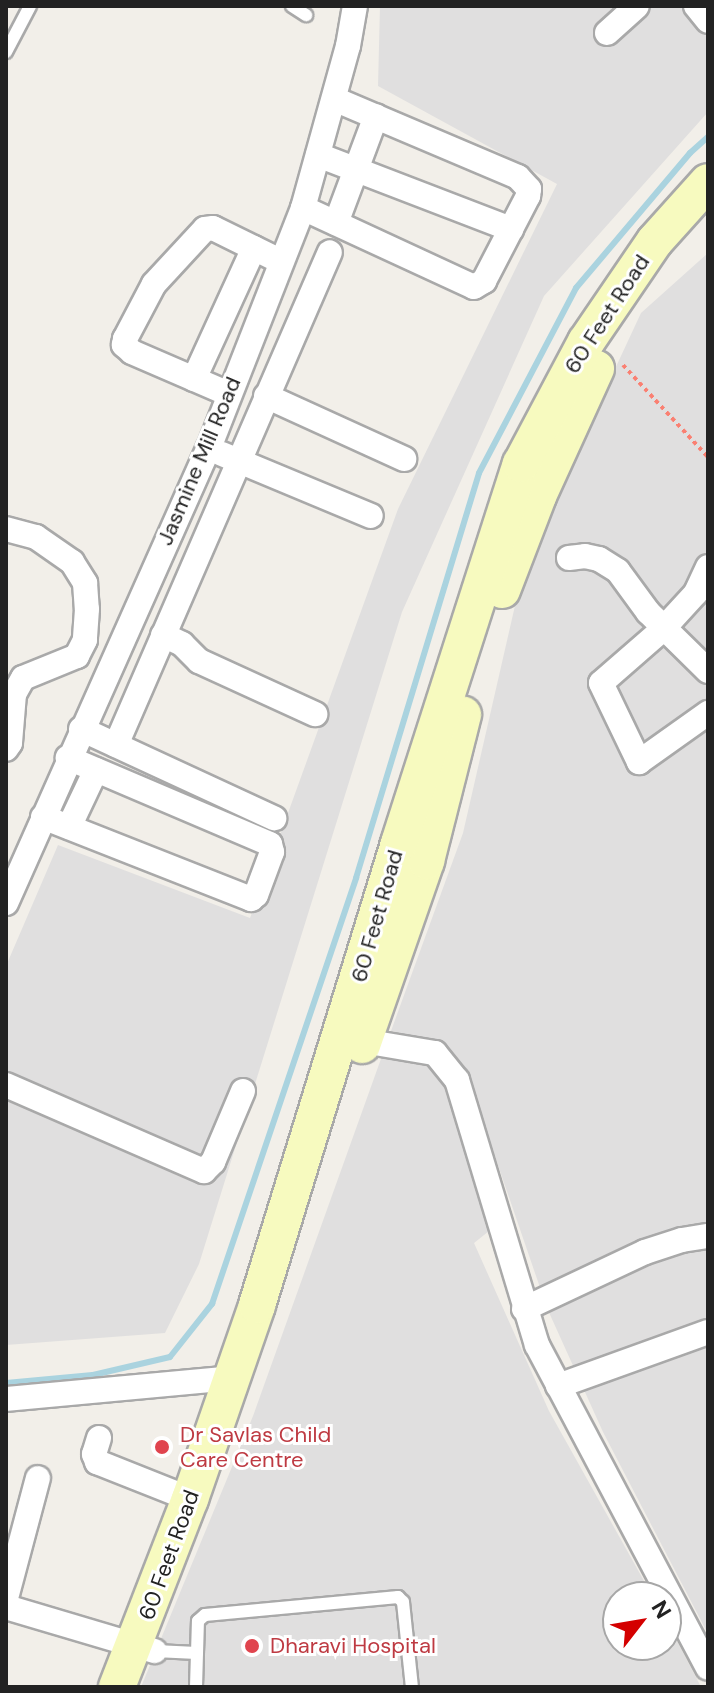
<!DOCTYPE html>
<style>
body{margin:0}
#map{position:relative;width:714px;height:1693px;overflow:hidden;background:#f2efe9;font-family:"DM Sans",sans-serif}
div>[style]{position:absolute}
.residential>*{inset:0;background:#e0dfdf}
.stream>*{height:6px;margin:-3px;padding:0 3px;transform-origin:3px;border-radius:3px;background:#aad3df}
.path>*{height:4px;margin-top:-2px;transform-origin:0;background:repeating-linear-gradient(90deg,#fa8072 0 4px,transparent 0 8px)}
.roads{filter:drop-shadow(2px 0 #a9a9a9) drop-shadow(-2px 0 #a9a9a9) drop-shadow(0 2px #a9a9a9) drop-shadow(0 -2px #a9a9a9)}
.service>*{height:12px;margin:-6px;padding:0 6px;transform-origin:6px;border-radius:6px;background:#fff}
.minor>*{height:24px;margin:-12px;padding:0 12px;transform-origin:12px;border-radius:12px;background:#fff}
.secondary>*{height:36px;margin:-18px;padding:0 18px;transform-origin:18px;border-radius:18px;background:#f7fabf}
.dots>*{width:22px;height:22px;translate:-50% -50%;box-sizing:border-box;border:4px solid #fff;border-radius:50%}
span{translate:-50% -50%;white-space:nowrap;text-align:center;line-height:1.15;-webkit-text-stroke:6px #fff;paint-order:stroke}
.street-label{font-size:22px;color:#222}
.health-label{font-size:22px;color:#be3a42}
.left{translate:0 -50%;text-align:left}
.frame{position:absolute;inset:0;border:8px solid #222;pointer-events:none}
.north{position:absolute;left:602px;top:1581px;width:80px;height:80px;box-sizing:border-box;background:#fff;border:2px solid #a7a7a7;border-radius:50%;rotate:59deg;font-size:22px;font-weight:700;line-height:32px;text-align:center;color:#222}
.north::after{content:'';display:block;margin:auto;width:28px;height:36px;background:#d40000;clip-path:polygon(50% 0,100% 100%,50% 72%,0 100%)}
</style>
<div id="map">
<div class="residential">
<div style="clip-path:polygon(380px 6px,708px 6px,708px 112px,544px 296px,402px 612px,199px 1264px,165px 1333px,6px 1345px,6px 966px,58px 845px,250px 918px,398px 509px,557px 184px,378px 86px)"></div>
<div style="clip-path:polygon(708px 253px,708px 1634px,603px 1432px,547px 1308px,465px 1069px,436px 1041px,391px 1031px,463px 833px,525px 562px,641px 313px)"></div>
<div style="clip-path:polygon(382px 1056px,429px 1067px,448px 1090px,489px 1231px,474px 1243px,549px 1411px,653px 1597px,618px 1597px,618px 1645px,666px 1645px,666px 1620px,701px 1687px,141px 1687px,253px 1416px)"></div>
</div>
<div class="stream">
<div style="left:6px;top:1383px;width:87px;rotate:-5.3deg"></div>
<div style="left:93px;top:1375px;width:79px;rotate:-13.2deg"></div>
<div style="left:170px;top:1357px;width:68px;rotate:-51.6deg"></div>
<div style="left:212px;top:1304px;width:450px;rotate:-71.3deg"></div>
<div style="left:356px;top:878px;width:423px;rotate:-73.1deg"></div>
<div style="left:479px;top:473px;width:209px;rotate:-62.3deg"></div>
<div style="left:576px;top:288px;width:177px;rotate:-49.8deg"></div>
<div style="left:690px;top:153px;width:24px;rotate:-42deg"></div>
</div>
<div class="path">
<div style="left:623px;top:365px;width:125px;rotate:47.3deg"></div>
</div>
<div class="roads">
<div class="service">
<div style="left:292px;top:6px;width:17px;rotate:33deg"></div>
<div style="left:6px;top:52px;width:52px;rotate:-62.4deg"></div>
<div style="left:155px;top:1651px;width:42px;rotate:2.7deg"></div>
<div style="left:196px;top:1687px;width:66px;rotate:-88.3deg"></div>
<div style="left:198px;top:1621px;width:9px;rotate:-41deg"></div>
<div style="left:205px;top:1615px;width:194px;rotate:-5.3deg"></div>
<div style="left:398px;top:1597px;width:7px;rotate:45deg"></div>
<div style="left:403px;top:1602px;width:85px;rotate:84deg"></div>
</div>
<div class="minor">
<div style="left:696px;top:6px;width:19px;rotate:51deg"></div>
<div style="left:607px;top:33px;width:40px;rotate:-42deg"></div>
<div style="left:318px;top:155px;width:207px;rotate:21deg"></div>
<div style="left:303px;top:208px;width:188px;rotate:24.8deg"></div>
<div style="left:474px;top:287px;width:12px;rotate:-31deg"></div>
<div style="left:484px;top:281px;width:96px;rotate:-62.6deg"></div>
<div style="left:528px;top:196px;width:7px;rotate:-82deg"></div>
<div style="left:529px;top:189px;width:16px;rotate:-133deg"></div>
<div style="left:518px;top:177px;width:200px;rotate:-157deg"></div>
<div style="left:336px;top:223px;width:114px;rotate:-69.5deg"></div>
<div style="left:194px;top:379px;width:144px;rotate:-65.4deg"></div>
<div style="left:229px;top:394px;width:106px;rotate:-156.6deg"></div>
<div style="left:132px;top:352px;width:11px;rotate:-139deg"></div>
<div style="left:124px;top:345px;width:6px;rotate:-81deg"></div>
<div style="left:125px;top:339px;width:62px;rotate:-62.2deg"></div>
<div style="left:154px;top:284px;width:75px;rotate:-47.2deg"></div>
<div style="left:205px;top:229px;width:8px;rotate:-7deg"></div>
<div style="left:213px;top:228px;width:75px;rotate:26.2deg"></div>
<div style="left:266px;top:396px;width:152px;rotate:24.5deg"></div>
<div style="left:222px;top:454px;width:161px;rotate:22.6deg"></div>
<div style="left:6px;top:529px;width:31px;rotate:15deg"></div>
<div style="left:36px;top:537px;width:44px;rotate:34.8deg"></div>
<div style="left:72px;top:562px;width:25px;rotate:58deg"></div>
<div style="left:85px;top:583px;width:26px;rotate:86deg"></div>
<div style="left:87px;top:609px;width:31px;rotate:94deg"></div>
<div style="left:85px;top:640px;width:18px;rotate:117deg"></div>
<div style="left:77px;top:656px;width:58px;rotate:157.8deg"></div>
<div style="left:23px;top:678px;width:18px;rotate:119deg"></div>
<div style="left:14px;top:694px;width:49px;rotate:94.7deg"></div>
<div style="left:10px;top:743px;width:7px;rotate:124deg"></div>
<div style="left:569px;top:558px;width:16px;rotate:-7deg"></div>
<div style="left:585px;top:556px;width:14px;rotate:12deg"></div>
<div style="left:599px;top:559px;width:22px;rotate:32deg"></div>
<div style="left:618px;top:571px;width:51px;rotate:53.8deg"></div>
<div style="left:648px;top:612px;width:84px;rotate:44.5deg"></div>
<div style="left:708px;top:567px;width:29px;rotate:115deg"></div>
<div style="left:696px;top:593px;width:49px;rotate:132.5deg"></div>
<div style="left:663px;top:629px;width:82px;rotate:138.9deg"></div>
<div style="left:601px;top:683px;width:88px;rotate:64.3deg"></div>
<div style="left:639px;top:762px;width:85px;rotate:-35.4deg"></div>
<div style="left:163px;top:635px;width:21px;rotate:25deg"></div>
<div style="left:182px;top:644px;width:24px;rotate:45deg"></div>
<div style="left:199px;top:661px;width:128px;rotate:24.6deg"></div>
<div style="left:81px;top:729px;width:213px;rotate:24.8deg"></div>
<div style="left:116px;top:745px;width:537px;rotate:-66.54deg"></div>
<div style="left:43px;top:817px;width:224px;rotate:21.5deg"></div>
<div style="left:251px;top:899px;width:6px;rotate:-39deg"></div>
<div style="left:256px;top:895px;width:46px;rotate:-69.6deg"></div>
<div style="left:272px;top:852px;width:8px;rotate:-104deg"></div>
<div style="left:270px;top:844px;width:220px;rotate:-156.9deg"></div>
<div style="left:69px;top:827px;width:63px;rotate:-64.7deg"></div>
<div style="left:6px;top:903px;width:498px;rotate:-66deg"></div>
<div style="left:209px;top:448px;width:258px;rotate:-68.6deg"></div>
<div style="left:303px;top:208px;width:168px;rotate:-74.5deg"></div>
<div style="left:348px;top:46px;width:41px;rotate:-80.1deg"></div>
<div style="left:363px;top:1041px;width:73px;rotate:9.5deg"></div>
<div style="left:435px;top:1053px;width:35px;rotate:51deg"></div>
<div style="left:457px;top:1080px;width:277px;rotate:73.2deg"></div>
<div style="left:537px;top:1345px;width:365px;rotate:62.1deg"></div>
<div style="left:6px;top:1085px;width:216px;rotate:23.5deg"></div>
<div style="left:204px;top:1171px;width:13px;rotate:-45deg"></div>
<div style="left:213px;top:1162px;width:77px;rotate:-67.1deg"></div>
<div style="left:524px;top:1309px;width:134px;rotate:-25.2deg"></div>
<div style="left:645px;top:1252px;width:39px;rotate:-18deg"></div>
<div style="left:682px;top:1240px;width:26px;rotate:-9deg"></div>
<div style="left:558px;top:1386px;width:159px;rotate:-19.8deg"></div>
<div style="left:6px;top:1399px;width:228px;rotate:-5.3deg"></div>
<div style="left:99px;top:1438px;width:17px;rotate:107deg"></div>
<div style="left:94px;top:1454px;width:9px;rotate:69deg"></div>
<div style="left:97px;top:1462px;width:100px;rotate:21.7deg"></div>
<div style="left:6px;top:1598px;width:124px;rotate:-75.1deg"></div>
<div style="left:6px;top:1607px;width:155px;rotate:16.5deg"></div>
</div>
<div class="secondary">
<div style="left:502px;top:590px;width:101px;rotate:-69deg"></div>
<div style="left:538px;top:496px;width:140px;rotate:-65.5deg"></div>
<div style="left:362px;top:1045px;width:195px;rotate:-70.8deg"></div>
<div style="left:426px;top:861px;width:151px;rotate:-75.8deg"></div>
<div style="left:117px;top:1687px;width:202px;rotate:-68.8deg"></div>
<div style="left:190px;top:1499px;width:205px;rotate:-70.9deg"></div>
<div style="left:257px;top:1305px;width:483px;rotate:-72.9deg"></div>
<div style="left:399px;top:843px;width:398px;rotate:-72.2deg"></div>
<div style="left:521px;top:464px;width:138px;rotate:-62deg"></div>
<div style="left:586px;top:342px;width:122px;rotate:-55.7deg"></div>
<div style="left:655px;top:241px;width:79px;rotate:-48.1deg"></div>
</div>
</div>
<div class="dots">
<div style="left:162px;top:1447px;background:#e0444e"></div>
<div style="left:252px;top:1646px;background:#e0444e"></div>
</div>
<div class="street-label">
<span style="left:607px;top:314px;rotate:-57deg">60 Feet Road</span>
<span style="left:199px;top:461px;rotate:-67deg">Jasmine Mill Road</span>
<span style="left:377px;top:916px;rotate:-74deg">60 Feet Road</span>
<span style="left:169px;top:1555px;rotate:-70deg">60 Feet Road</span>
</div>
<div class="health-label">
<span class="left" style="left:180px;top:1447px">Dr Savlas Child<br>Care Centre</span>
<span class="left" style="left:270px;top:1646px">Dharavi Hospital</span>
</div>
<div class="frame"></div>
<div class="north">N</div>
</div>
